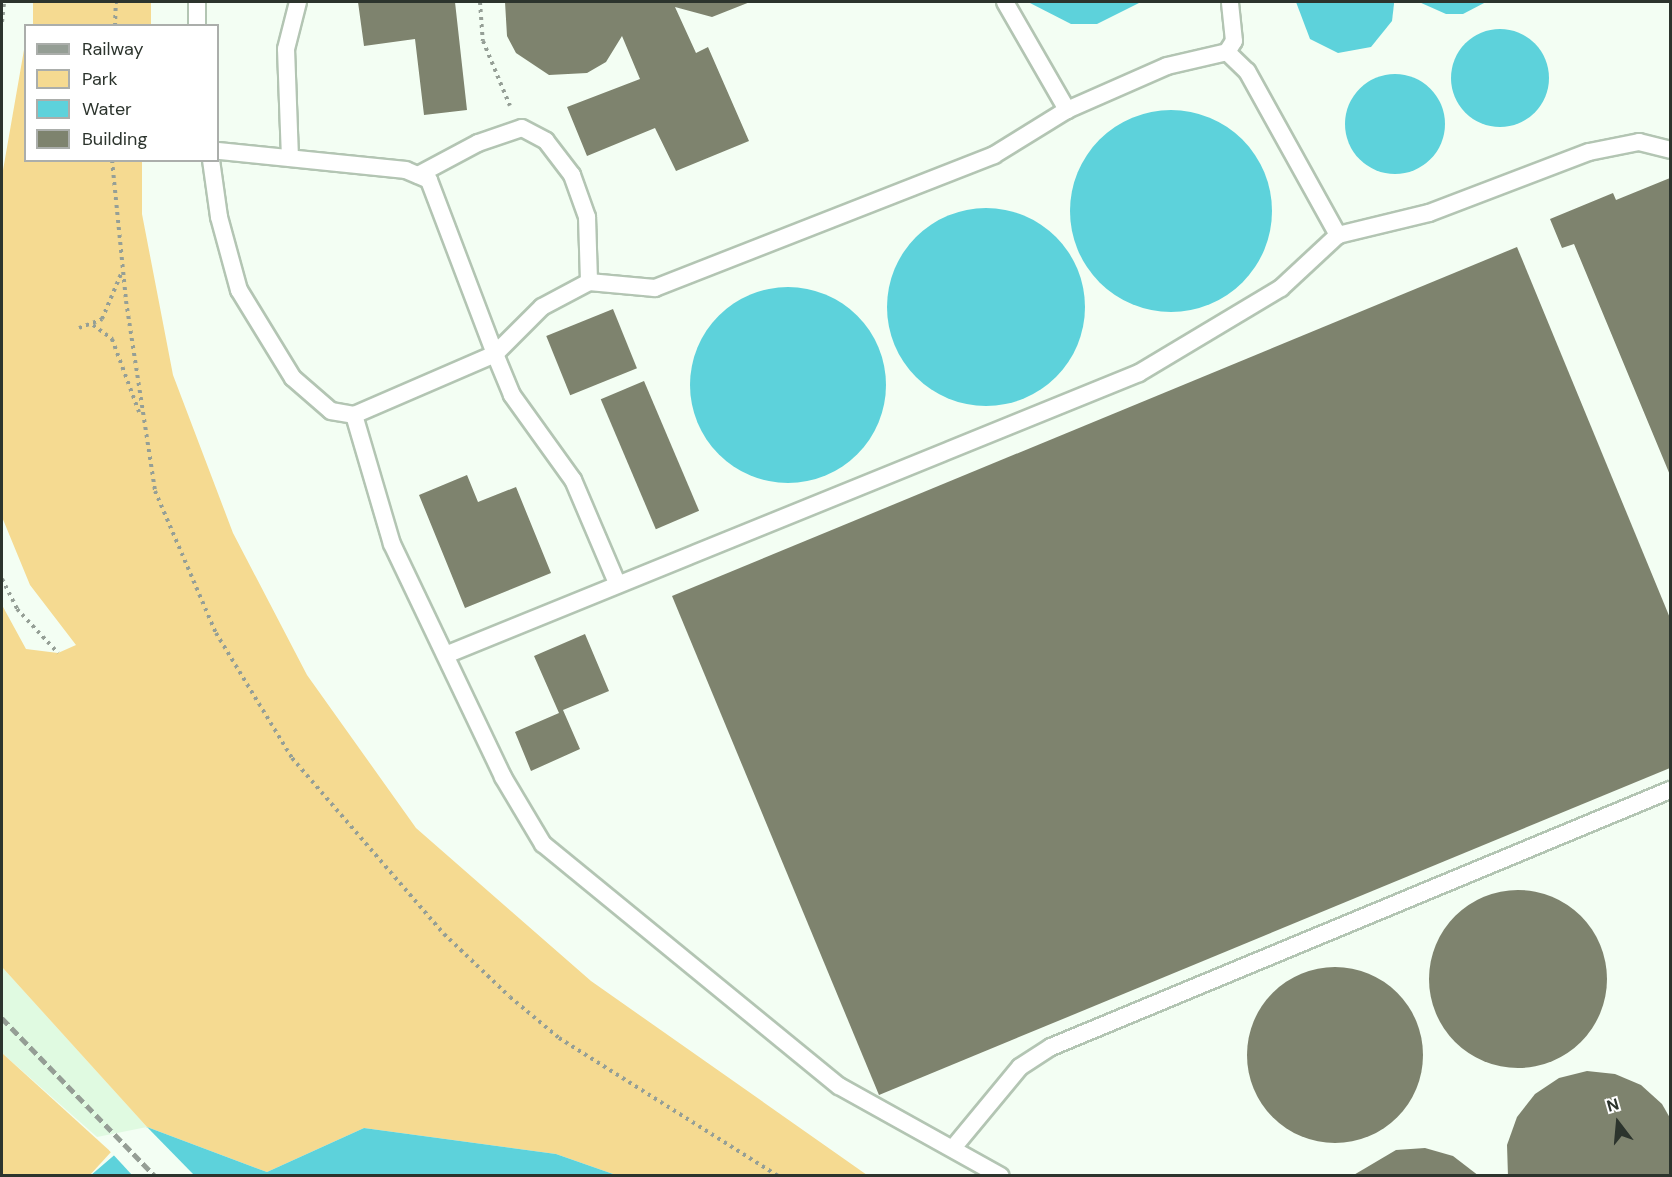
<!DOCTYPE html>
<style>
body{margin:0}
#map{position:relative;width:1672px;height:1177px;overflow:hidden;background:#f3fef3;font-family:"DM Sans",sans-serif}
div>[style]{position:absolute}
.built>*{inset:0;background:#e0fae1}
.green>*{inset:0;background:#f5da91;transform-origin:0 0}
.water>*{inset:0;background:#5dd2db}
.round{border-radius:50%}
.pier>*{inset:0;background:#f3fef3}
.building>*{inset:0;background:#7e836e;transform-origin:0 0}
.path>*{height:4px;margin-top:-2px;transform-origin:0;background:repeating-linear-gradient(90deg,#959f96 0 3px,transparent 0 7.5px)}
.roads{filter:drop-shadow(2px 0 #b3c5b3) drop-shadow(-2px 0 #b3c5b3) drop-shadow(0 2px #b3c5b3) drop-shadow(0 -2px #b3c5b3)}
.service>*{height:16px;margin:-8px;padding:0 8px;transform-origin:8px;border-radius:8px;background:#fff}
.rail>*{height:4.5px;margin-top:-2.25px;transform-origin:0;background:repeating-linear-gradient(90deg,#959e95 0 9px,transparent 0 13.5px)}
span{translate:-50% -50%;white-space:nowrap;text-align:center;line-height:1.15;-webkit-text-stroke:5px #fff;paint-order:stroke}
.frame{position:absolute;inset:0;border:3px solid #2c342d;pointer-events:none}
.legend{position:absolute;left:24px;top:24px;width:195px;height:138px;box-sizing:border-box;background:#fff;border:2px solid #abaeab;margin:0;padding:8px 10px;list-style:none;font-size:18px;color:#2c342d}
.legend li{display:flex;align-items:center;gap:12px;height:30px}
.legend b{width:30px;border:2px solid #abaeab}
.north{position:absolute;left:1588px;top:1093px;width:60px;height:60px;-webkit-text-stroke:4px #fff;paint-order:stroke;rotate:344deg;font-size:16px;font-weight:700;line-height:24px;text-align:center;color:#2c342d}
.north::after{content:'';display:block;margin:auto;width:21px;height:27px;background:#2c342d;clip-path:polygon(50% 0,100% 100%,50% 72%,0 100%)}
</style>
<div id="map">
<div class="built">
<div style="clip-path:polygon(2px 967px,147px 1127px,97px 1137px,2px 1053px)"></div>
</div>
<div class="green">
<div style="left:33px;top:2px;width:118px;height:23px"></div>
<div style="clip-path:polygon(25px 44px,26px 160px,142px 161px,142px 214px,173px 375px,233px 533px,307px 675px,416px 828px,591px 981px,867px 1175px,616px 1175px,556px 1154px,364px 1128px,267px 1172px,147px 1127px,2px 967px,2px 605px,26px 649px,58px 653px,76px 645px,30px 585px,2px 517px,2px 176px)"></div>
<div style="clip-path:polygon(2px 1053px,111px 1152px,90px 1175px,2px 1175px)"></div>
</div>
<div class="water">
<div style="clip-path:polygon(1028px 2px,1141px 2px,1097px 24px,1071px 24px)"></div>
<div style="clip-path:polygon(1296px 2px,1394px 2px,1394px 4px,1392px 21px,1371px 47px,1338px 53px,1310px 39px)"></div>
<div style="clip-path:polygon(1419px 2px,1486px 2px,1463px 14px,1446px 14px)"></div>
<div class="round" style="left:1451px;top:29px;width:98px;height:98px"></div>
<div class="round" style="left:1345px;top:74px;width:100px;height:100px"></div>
<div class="round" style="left:1070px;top:110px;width:202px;height:202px"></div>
<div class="round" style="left:887px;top:208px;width:198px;height:198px"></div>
<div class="round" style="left:690px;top:287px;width:196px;height:196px"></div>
<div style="clip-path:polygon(147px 1127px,267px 1172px,364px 1128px,556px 1154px,616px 1175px,90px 1176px)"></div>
</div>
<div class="pier">
<div style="clip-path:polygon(147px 1127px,194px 1175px,132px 1175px,109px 1150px)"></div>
</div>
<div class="building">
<div style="clip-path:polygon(358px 2px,455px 2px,467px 110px,424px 115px,415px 39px,364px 46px)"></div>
<div style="clip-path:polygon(505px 2px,750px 2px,712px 17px,675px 7px,696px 53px,708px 47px,749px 141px,676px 171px,655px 128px,587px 156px,567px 107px,640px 79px,622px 36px,606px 62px,587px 73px,549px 75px,516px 53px,507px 36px)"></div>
<div style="clip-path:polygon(1670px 178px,1670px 475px,1574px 244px,1562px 248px,1550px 219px,1613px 193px,1616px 200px)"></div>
<div style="clip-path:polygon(1517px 247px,1670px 618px,1670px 768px,879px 1095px,672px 596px)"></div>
<div style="left:613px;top:309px;width:64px;height:72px;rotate:68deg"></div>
<div style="left:644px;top:381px;width:141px;height:47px;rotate:67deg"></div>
<div style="clip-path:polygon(467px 475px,478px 502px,516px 487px,551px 573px,465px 608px,419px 495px)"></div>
<div style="clip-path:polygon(585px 634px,609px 691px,563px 710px,580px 749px,531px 771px,515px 732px,559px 713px,534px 656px)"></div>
<div class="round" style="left:1429px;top:890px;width:178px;height:178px"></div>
<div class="round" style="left:1247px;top:967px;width:176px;height:176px"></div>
<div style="clip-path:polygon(1587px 1071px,1615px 1074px,1641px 1085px,1662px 1104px,1670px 1118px,1670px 1176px,1508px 1176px,1507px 1145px,1517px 1117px,1535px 1094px,1559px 1078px)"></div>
<div style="clip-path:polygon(1425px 1148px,1453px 1156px,1479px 1176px,1352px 1176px,1396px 1150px)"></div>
</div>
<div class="path">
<div style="left:480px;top:2px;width:39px;rotate:86deg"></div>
<div style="left:483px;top:41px;width:70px;rotate:67.4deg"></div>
<div style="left:2px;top:22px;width:20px;rotate:-84deg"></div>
<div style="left:115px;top:26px;width:24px;rotate:-88deg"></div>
<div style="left:112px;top:160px;width:142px;rotate:84.3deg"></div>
<div style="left:126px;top:301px;width:192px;rotate:81.3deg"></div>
<div style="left:155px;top:491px;width:155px;rotate:66.8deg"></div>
<div style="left:216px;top:633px;width:146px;rotate:58.7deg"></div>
<div style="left:292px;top:758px;width:233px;rotate:49.2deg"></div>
<div style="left:444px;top:934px;width:91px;rotate:43.7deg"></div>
<div style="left:510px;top:997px;width:64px;rotate:39.9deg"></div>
<div style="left:559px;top:1038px;width:259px;rotate:32.2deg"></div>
<div style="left:93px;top:325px;width:24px;rotate:36deg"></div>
<div style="left:112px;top:339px;width:78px;rotate:69.7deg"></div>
<div style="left:79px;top:328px;width:25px;rotate:-21deg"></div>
<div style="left:102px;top:319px;width:49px;rotate:-67.1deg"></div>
<div style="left:2px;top:579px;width:34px;rotate:63deg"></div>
<div style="left:17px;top:609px;width:60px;rotate:47deg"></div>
</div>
<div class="roads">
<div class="service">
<div style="left:197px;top:2px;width:24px;rotate:90deg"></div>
<div style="left:1005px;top:2px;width:125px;rotate:60.1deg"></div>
<div style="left:1067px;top:110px;width:109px;rotate:-23.7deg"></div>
<div style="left:1167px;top:66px;width:62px;rotate:-13.1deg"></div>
<div style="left:1227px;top:52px;width:28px;rotate:44deg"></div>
<div style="left:1247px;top:71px;width:188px;rotate:61deg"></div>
<div style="left:1338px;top:235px;width:94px;rotate:-13.6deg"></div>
<div style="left:1429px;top:213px;width:171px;rotate:-20.9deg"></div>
<div style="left:1589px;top:152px;width:51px;rotate:-11.3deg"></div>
<div style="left:1639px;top:142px;width:32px;rotate:14deg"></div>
<div style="left:1227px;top:52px;width:13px;rotate:-58deg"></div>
<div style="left:1234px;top:41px;width:39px;rotate:-96deg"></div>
<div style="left:290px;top:158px;width:109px;rotate:-92.1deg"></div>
<div style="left:286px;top:49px;width:49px;rotate:-75.7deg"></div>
<div style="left:211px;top:160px;width:58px;rotate:82deg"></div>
<div style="left:219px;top:217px;width:76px;rotate:74.7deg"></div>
<div style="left:239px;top:290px;width:103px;rotate:58.5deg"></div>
<div style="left:293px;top:378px;width:50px;rotate:41deg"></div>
<div style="left:331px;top:411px;width:23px;rotate:10deg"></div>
<div style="left:354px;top:415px;width:154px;rotate:-23.4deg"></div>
<div style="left:495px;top:354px;width:186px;rotate:-110.8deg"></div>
<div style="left:429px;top:180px;width:25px;rotate:-157deg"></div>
<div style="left:406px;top:170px;width:189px;rotate:-174.2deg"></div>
<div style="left:418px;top:175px;width:68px;rotate:-28.1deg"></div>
<div style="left:478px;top:143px;width:46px;rotate:-18.8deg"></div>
<div style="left:522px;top:128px;width:27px;rotate:28deg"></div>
<div style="left:546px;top:141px;width:43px;rotate:52.6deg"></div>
<div style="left:572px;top:175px;width:45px;rotate:70.3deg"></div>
<div style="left:587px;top:217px;width:65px;rotate:88.2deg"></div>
<div style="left:354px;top:415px;width:134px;rotate:73.6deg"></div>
<div style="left:392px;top:544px;width:258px;rotate:64.5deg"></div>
<div style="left:503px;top:777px;width:78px;rotate:59.2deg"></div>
<div style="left:543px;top:844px;width:382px;rotate:39.3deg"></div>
<div style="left:839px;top:1086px;width:185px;rotate:29.1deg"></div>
<div style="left:617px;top:583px;width:112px;rotate:-113.1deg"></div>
<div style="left:573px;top:480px;width:105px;rotate:-125.7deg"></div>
<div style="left:512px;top:395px;width:44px;rotate:-112.5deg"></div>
<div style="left:495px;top:354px;width:66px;rotate:-45deg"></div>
<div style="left:542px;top:307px;width:53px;rotate:-28deg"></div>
<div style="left:589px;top:282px;width:66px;rotate:5.2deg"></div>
<div style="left:655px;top:288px;width:364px;rotate:-21.4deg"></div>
<div style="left:994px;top:155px;width:86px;rotate:-31.7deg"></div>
<div style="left:448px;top:654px;width:746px;rotate:-22.13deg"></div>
<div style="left:1139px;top:373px;width:165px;rotate:-30.9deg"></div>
<div style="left:1281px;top:288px;width:78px;rotate:-42.9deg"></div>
<div style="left:953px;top:1148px;width:105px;rotate:-50.4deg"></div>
<div style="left:1020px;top:1067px;width:37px;rotate:-33deg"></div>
<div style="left:1051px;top:1047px;width:670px;rotate:-22.55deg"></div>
</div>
</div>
<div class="rail">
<div style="left:2px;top:1018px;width:220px;rotate:45.9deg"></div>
</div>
<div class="frame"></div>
<ul class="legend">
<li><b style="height:8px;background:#959e95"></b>Railway</li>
<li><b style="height:16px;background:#f5da91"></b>Park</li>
<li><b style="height:16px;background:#5dd2db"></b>Water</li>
<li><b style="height:16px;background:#7e836e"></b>Building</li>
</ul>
<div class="north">N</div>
</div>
